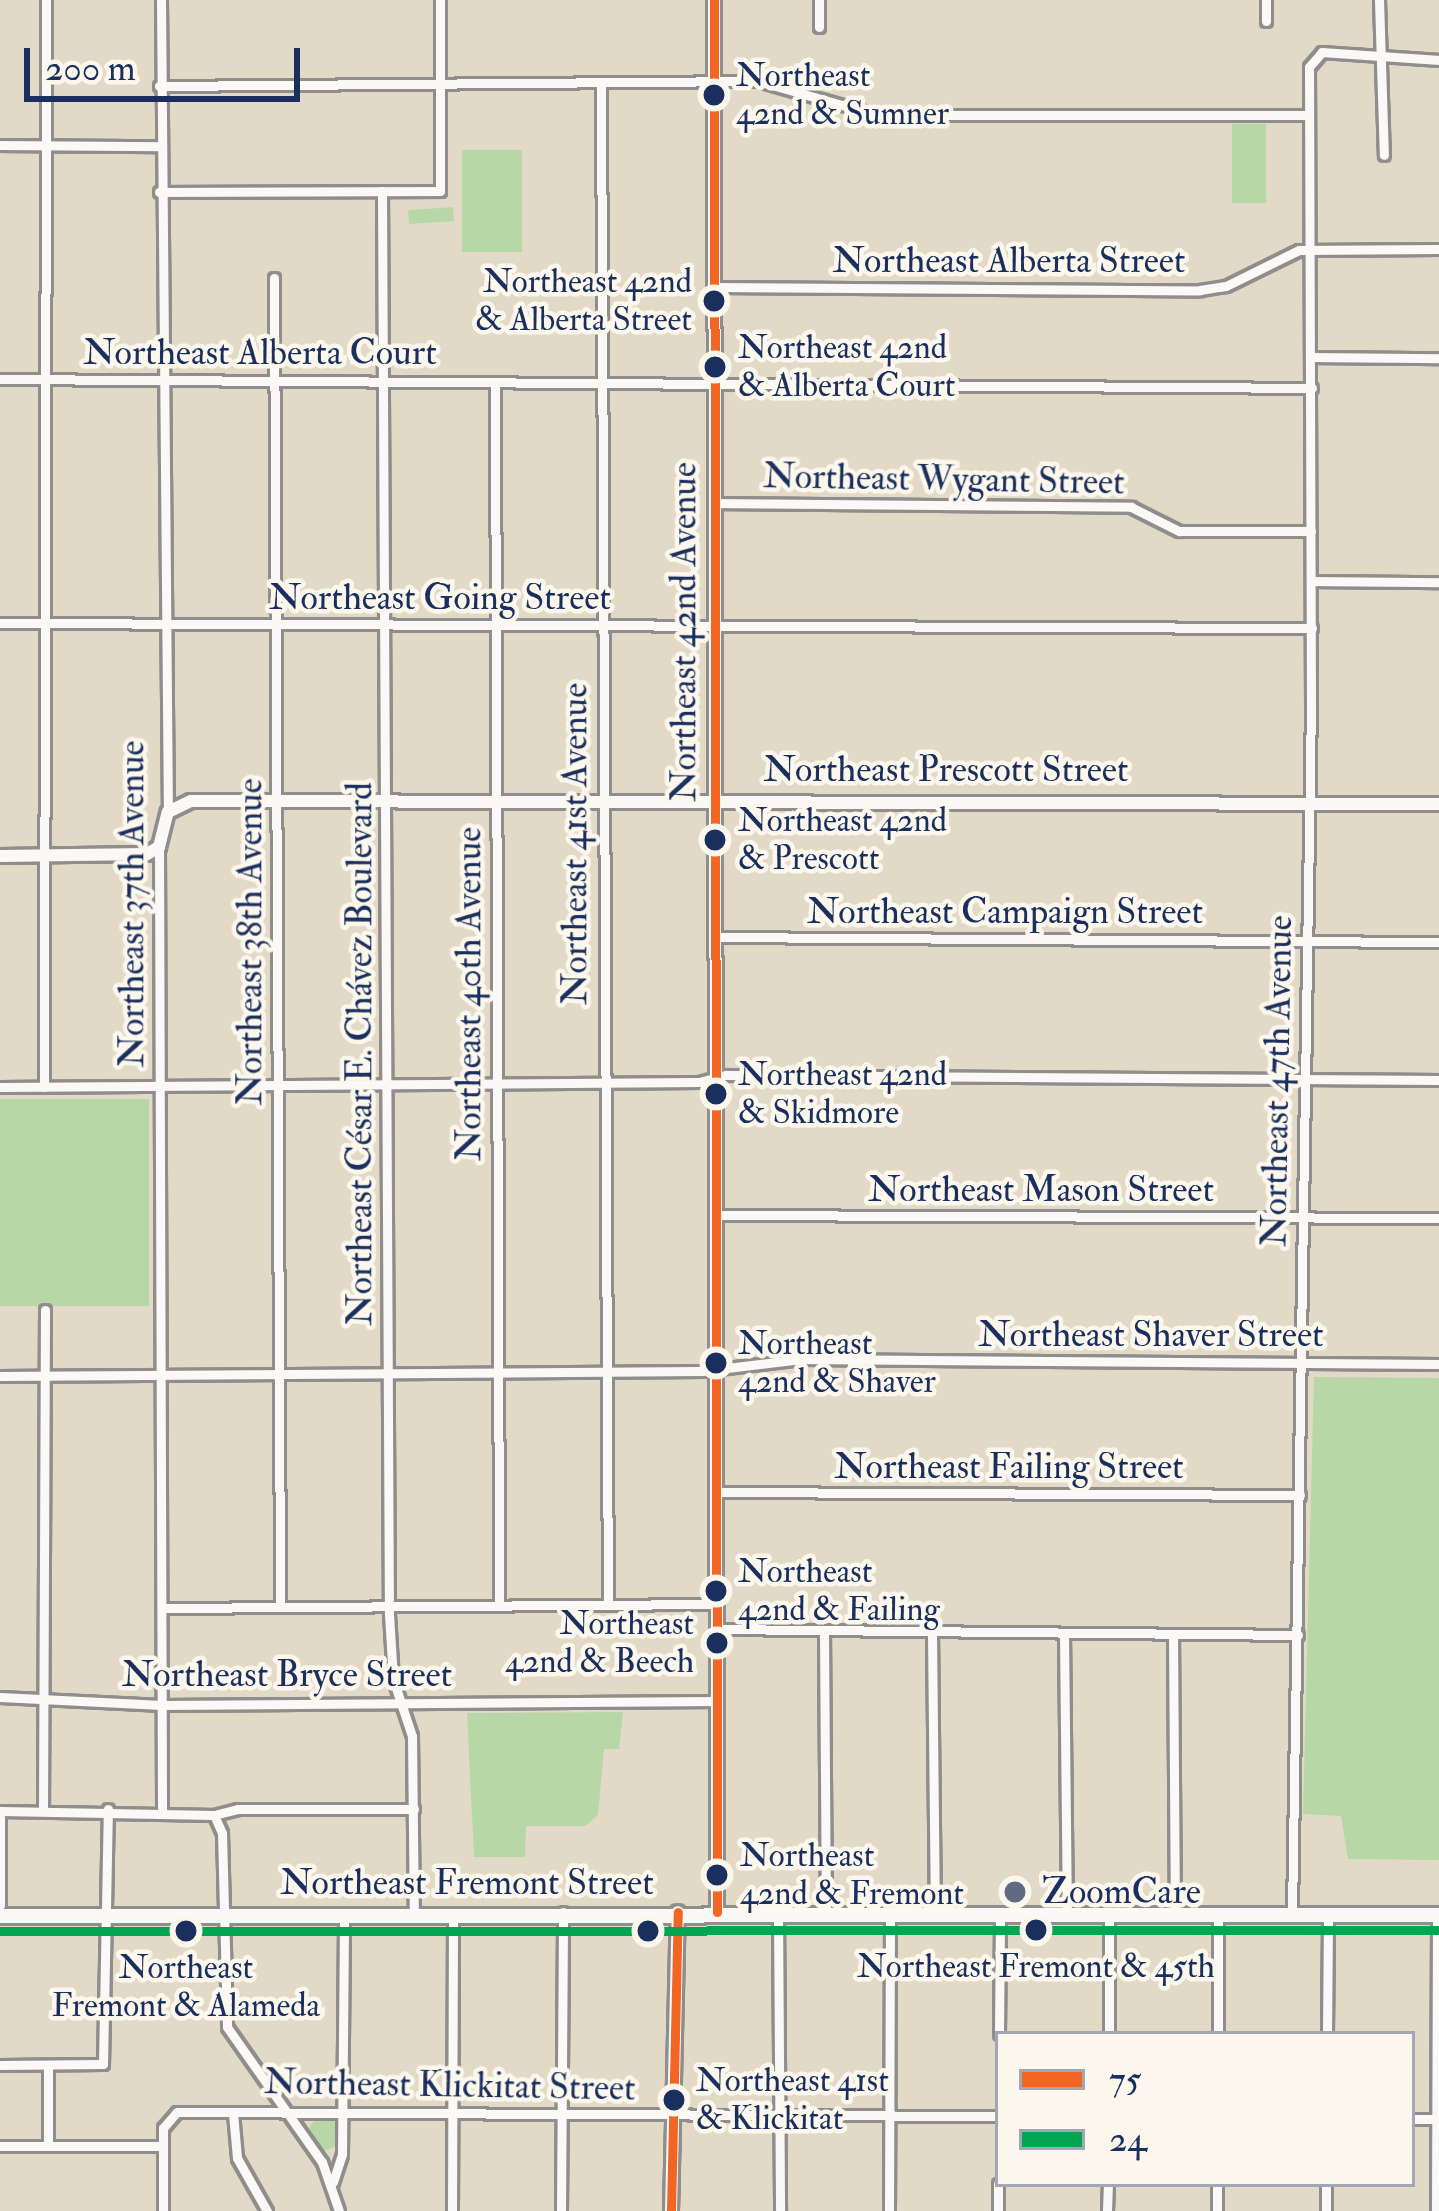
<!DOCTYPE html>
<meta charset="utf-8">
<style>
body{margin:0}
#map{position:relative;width:1439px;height:2211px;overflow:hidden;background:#e2d9c7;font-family:"IM FELL Double Pica",serif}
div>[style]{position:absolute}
.green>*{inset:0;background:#b8d7a7;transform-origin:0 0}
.round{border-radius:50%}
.roads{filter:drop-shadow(3px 0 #8f8e8c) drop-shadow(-3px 0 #8f8e8c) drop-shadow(0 3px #8f8e8c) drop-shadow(0 -3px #8f8e8c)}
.minor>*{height:9px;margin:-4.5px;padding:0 4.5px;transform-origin:4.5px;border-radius:4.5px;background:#fbf9f7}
.tertiary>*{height:12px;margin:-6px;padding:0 6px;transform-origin:6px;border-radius:6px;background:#fbf9f7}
.secondary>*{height:14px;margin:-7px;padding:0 7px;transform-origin:7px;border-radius:7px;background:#fbf9f7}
.bus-1>*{height:9px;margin:-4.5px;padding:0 4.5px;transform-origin:4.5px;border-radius:4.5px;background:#f26522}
.bus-2>*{height:9px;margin:-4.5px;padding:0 4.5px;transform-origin:4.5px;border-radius:4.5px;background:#00a651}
.dots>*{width:33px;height:33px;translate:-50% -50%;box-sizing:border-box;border:6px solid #fbf7ec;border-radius:50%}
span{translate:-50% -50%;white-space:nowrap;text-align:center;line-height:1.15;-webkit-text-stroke:9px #fbf7ec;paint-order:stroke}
.bus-label{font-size:33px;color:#1b2f5e}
.left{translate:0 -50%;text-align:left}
.right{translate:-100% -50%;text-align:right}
.street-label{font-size:36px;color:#1b2f5e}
.poi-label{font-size:36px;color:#1b2f5e}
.legend{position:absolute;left:995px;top:2031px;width:420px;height:156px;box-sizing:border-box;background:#fbf7ec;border:3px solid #a1a7b3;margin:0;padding:15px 21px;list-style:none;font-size:36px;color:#1b2f5e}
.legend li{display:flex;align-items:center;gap:24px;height:60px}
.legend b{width:60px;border:3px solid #a1a7b3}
.scale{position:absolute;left:24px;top:48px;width:276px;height:54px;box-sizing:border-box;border:6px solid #1b2f5e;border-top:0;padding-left:15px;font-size:36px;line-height:42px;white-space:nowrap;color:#1b2f5e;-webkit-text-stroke:9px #fbf7ec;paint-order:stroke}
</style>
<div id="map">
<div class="green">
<div style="left:1232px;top:124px;width:34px;height:79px"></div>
<div style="left:462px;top:150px;width:60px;height:102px"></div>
<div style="left:453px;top:207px;width:14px;height:45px;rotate:86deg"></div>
<div style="left:149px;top:1099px;width:207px;height:149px;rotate:90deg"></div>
<div style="clip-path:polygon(1314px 1377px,1439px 1378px,1439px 1860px,1348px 1859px,1341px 1816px,1303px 1814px)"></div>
<div style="clip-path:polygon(623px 1712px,619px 1749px,604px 1749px,598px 1815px,585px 1826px,526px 1826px,525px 1857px,474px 1857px,467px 1713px)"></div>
<div class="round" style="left:308px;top:2118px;width:32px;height:32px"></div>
</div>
<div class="roads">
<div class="minor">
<div style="left:161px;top:0;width:812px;rotate:89.51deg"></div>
<div style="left:819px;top:0;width:27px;rotate:90deg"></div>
<div style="left:1379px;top:0;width:155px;rotate:88.2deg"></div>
<div style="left:1266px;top:21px;width:21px;rotate:-90deg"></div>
<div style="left:601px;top:82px;width:1523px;rotate:89.74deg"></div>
<div style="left:159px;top:86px;width:599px;rotate:-0.48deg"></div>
<div style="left:758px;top:81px;width:124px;rotate:15.9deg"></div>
<div style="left:877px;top:115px;width:431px"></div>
<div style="left:0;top:145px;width:159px;rotate:0.4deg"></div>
<div style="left:382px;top:191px;width:1423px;rotate:89.72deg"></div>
<div style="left:389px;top:1614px;width:65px;rotate:86.5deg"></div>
<div style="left:393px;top:1679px;width:60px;rotate:71.6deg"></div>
<div style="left:412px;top:1736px;width:178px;rotate:89.4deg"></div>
<div style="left:159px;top:192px;width:281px;rotate:-0.2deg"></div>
<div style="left:440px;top:191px;width:191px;rotate:-90deg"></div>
<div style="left:274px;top:278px;width:1329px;rotate:89.74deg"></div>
<div style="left:714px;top:287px;width:486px;rotate:0.4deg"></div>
<div style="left:1200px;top:290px;width:26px;rotate:-9deg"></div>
<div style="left:1226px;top:286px;width:81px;rotate:-26.3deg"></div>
<div style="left:1299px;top:250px;width:140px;rotate:-0.4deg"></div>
<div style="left:1313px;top:357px;width:126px;rotate:0.5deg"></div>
<div style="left:0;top:379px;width:1312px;rotate:0.39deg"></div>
<div style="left:495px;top:382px;width:1223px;rotate:89.81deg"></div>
<div style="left:714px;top:503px;width:417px;rotate:0.5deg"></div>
<div style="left:1131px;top:507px;width:54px;rotate:26.6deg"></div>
<div style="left:1179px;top:531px;width:132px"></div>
<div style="left:1312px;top:581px;width:127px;rotate:0.5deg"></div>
<div style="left:0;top:623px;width:1312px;rotate:0.22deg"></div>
<div style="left:159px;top:847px;width:962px;rotate:89.82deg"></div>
<div style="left:714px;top:937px;width:725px;rotate:0.4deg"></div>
<div style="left:0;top:1087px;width:699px;rotate:-0.41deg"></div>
<div style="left:699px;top:1082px;width:28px;rotate:-15deg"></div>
<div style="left:726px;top:1075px;width:713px;rotate:0.4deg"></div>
<div style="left:44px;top:1087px;width:1087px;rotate:-89.89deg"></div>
<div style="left:715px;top:1215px;width:724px;rotate:0.24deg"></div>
<div style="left:0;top:1376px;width:702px;rotate:-0.41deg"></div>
<div style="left:702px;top:1371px;width:100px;rotate:-6.9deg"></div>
<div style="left:801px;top:1359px;width:638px;rotate:0.45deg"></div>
<div style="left:717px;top:1492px;width:583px;rotate:0.29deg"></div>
<div style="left:162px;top:1608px;width:555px;rotate:-0.41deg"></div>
<div style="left:717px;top:1629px;width:581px;rotate:0.59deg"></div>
<div style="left:824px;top:1632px;width:280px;rotate:89.6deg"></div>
<div style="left:932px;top:1633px;width:279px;rotate:89.4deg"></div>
<div style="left:1064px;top:1634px;width:279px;rotate:89.4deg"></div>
<div style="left:1173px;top:1634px;width:279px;rotate:89.6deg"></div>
<div style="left:0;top:1697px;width:162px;rotate:2.8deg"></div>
<div style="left:162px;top:1705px;width:556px;rotate:-0.41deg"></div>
<div style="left:43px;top:1810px;width:500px;rotate:-89.77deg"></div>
<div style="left:0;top:1811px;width:214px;rotate:1.1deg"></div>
<div style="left:214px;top:1815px;width:20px;rotate:66deg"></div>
<div style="left:222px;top:1833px;width:194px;rotate:88.5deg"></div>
<div style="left:227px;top:2027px;width:165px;rotate:54.9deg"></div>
<div style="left:322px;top:2162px;width:52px;rotate:70.9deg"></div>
<div style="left:214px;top:1815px;width:25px;rotate:-14deg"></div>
<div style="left:238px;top:1809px;width:176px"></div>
<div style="left:0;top:1817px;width:88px;rotate:90deg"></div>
<div style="left:778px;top:1912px;width:299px;rotate:89.6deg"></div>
<div style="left:1292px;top:1914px;width:1211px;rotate:-89.1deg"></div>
<div style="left:1311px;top:703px;width:636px;rotate:-90.18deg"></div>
<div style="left:1309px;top:67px;width:20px;rotate:-49deg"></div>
<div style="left:1322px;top:52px;width:117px;rotate:3.9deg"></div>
<div style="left:999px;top:2034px;width:121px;rotate:-89.5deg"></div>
<div style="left:1109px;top:2034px;width:121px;rotate:-90deg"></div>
<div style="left:1218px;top:2034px;width:120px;rotate:-90deg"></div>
<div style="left:1327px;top:2034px;width:120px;rotate:-89.5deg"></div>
<div style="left:0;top:2065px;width:103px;rotate:-0.6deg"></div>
<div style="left:103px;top:2064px;width:255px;rotate:-88.9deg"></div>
<div style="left:48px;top:2065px;width:81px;rotate:90deg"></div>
<div style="left:233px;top:2113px;width:45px;rotate:84.9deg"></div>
<div style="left:237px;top:2158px;width:61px;rotate:60.5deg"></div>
<div style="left:1412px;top:2119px;width:25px"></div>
<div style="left:0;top:2146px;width:163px"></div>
<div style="left:333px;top:2182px;width:29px;rotate:-72deg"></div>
<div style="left:342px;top:2154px;width:240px;rotate:-89.5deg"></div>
<div style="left:163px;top:2211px;width:83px;rotate:-90deg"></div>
<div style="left:163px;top:2128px;width:21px;rotate:-49deg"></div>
<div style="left:177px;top:2112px;width:821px;rotate:0.28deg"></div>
<div style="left:452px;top:2211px;width:298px;rotate:-89.8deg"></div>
<div style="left:561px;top:2211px;width:299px;rotate:-89.6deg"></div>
<div style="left:889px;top:2211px;width:299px;rotate:-89.8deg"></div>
<div style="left:998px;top:2211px;width:27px;rotate:-90deg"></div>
<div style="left:1107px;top:2211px;width:27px;rotate:-88deg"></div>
<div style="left:1217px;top:2211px;width:27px;rotate:-90deg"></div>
<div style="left:1326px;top:2211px;width:27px;rotate:-90deg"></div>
<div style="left:1436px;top:2211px;width:296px;rotate:-89.8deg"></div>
</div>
<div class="tertiary">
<div style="left:714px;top:0;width:1912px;rotate:89.91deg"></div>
<div style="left:0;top:856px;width:147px;rotate:-0.8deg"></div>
<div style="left:147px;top:854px;width:14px;rotate:-30deg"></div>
<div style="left:159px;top:847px;width:36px;rotate:-76deg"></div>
<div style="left:168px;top:812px;width:25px;rotate:-26deg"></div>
<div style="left:191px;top:801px;width:1248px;rotate:0.14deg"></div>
<div style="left:671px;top:2211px;width:299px;rotate:-88.7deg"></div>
</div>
<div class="secondary">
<div style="left:0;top:1916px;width:1439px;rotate:-0.04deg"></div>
</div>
</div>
<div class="bus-1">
<div style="left:714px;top:0;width:1912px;rotate:89.91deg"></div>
<div style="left:671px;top:2211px;width:299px;rotate:-88.7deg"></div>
</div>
<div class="bus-2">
<div style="left:0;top:1931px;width:1439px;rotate:-0.04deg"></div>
</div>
<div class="dots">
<div style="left:714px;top:95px;background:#1b2f5e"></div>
<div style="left:714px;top:301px;background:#1b2f5e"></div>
<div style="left:715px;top:367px;background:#1b2f5e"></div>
<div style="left:715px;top:840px;background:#1b2f5e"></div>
<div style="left:716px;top:1094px;background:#1b2f5e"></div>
<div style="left:716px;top:1363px;background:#1b2f5e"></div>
<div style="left:716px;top:1591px;background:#1b2f5e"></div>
<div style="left:717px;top:1643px;background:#1b2f5e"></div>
<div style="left:717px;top:1875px;background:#1b2f5e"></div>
<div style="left:1015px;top:1892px;background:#616a83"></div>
<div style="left:1036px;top:1930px;background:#1b2f5e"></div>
<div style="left:186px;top:1931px;background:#1b2f5e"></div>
<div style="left:648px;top:1931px;background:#1b2f5e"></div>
<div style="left:674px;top:2100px;background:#1b2f5e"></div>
</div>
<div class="bus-label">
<span class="left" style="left:736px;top:95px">Northeast<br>42nd &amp; Sumner</span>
<span class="right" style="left:692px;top:301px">Northeast 42nd<br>&amp; Alberta Street</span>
<span class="left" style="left:738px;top:367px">Northeast 42nd<br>&amp; Alberta Court</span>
<span class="left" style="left:738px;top:840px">Northeast 42nd<br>&amp; Prescott</span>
<span class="left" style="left:738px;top:1094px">Northeast 42nd<br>&amp; Skidmore</span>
<span class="left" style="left:738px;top:1363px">Northeast<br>42nd &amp; Shaver</span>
<span class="left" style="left:738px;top:1591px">Northeast<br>42nd &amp; Failing</span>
<span class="right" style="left:694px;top:1643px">Northeast<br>42nd &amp; Beech</span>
<span class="left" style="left:740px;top:1875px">Northeast<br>42nd &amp; Fremont</span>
<span style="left:1036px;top:1967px">Northeast Fremont &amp; 45th</span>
<span style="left:186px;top:1987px">Northeast<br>Fremont &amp; Alameda</span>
<span class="left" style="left:696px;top:2100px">Northeast 41st<br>&amp; Klickitat</span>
</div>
<div class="street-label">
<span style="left:1009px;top:261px">Northeast Alberta Street</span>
<span style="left:260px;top:353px">Northeast Alberta Court</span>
<span style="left:944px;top:479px;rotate:1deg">Northeast Wygant Street</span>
<span style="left:440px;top:598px">Northeast Going Street</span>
<span style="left:684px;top:632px;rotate:-90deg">Northeast 42nd Avenue</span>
<span style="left:946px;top:770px">Northeast Prescott Street</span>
<span style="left:575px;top:844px;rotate:-90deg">Northeast 41st Avenue</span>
<span style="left:132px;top:904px;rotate:-90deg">Northeast 37th Avenue</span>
<span style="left:1005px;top:912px">Northeast Campaign Street</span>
<span style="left:250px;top:942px;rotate:-90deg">Northeast 38th Avenue</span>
<span style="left:469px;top:994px;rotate:-90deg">Northeast 40th Avenue</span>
<span style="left:360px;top:1054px;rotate:-90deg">Northeast César E. Chávez Boulevard</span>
<span style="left:1277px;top:1081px;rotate:-89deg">Northeast 47th Avenue</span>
<span style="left:1041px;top:1190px">Northeast Mason Street</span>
<span style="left:1151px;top:1335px">Northeast Shaver Street</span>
<span style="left:1009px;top:1467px">Northeast Failing Street</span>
<span style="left:287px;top:1675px">Northeast Bryce Street</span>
<span style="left:467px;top:1883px">Northeast Fremont Street</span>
<span style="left:450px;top:2085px;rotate:1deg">Northeast Klickitat Street</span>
</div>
<div class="poi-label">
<span class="left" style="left:1042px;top:1892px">ZoomCare</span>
</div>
<ul class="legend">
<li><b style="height:15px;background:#f26522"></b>75</li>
<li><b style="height:15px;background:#00a651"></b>24</li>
</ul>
<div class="scale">200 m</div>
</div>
